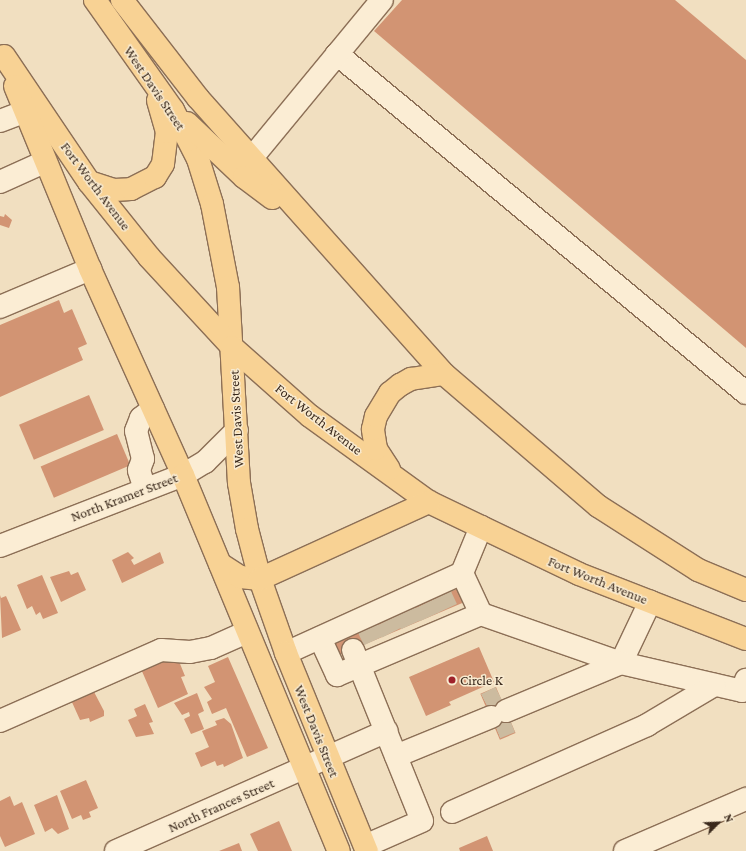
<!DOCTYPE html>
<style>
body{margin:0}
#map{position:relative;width:746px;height:851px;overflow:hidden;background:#f1dfc0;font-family:"Crimson Pro",serif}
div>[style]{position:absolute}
.building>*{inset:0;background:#d29473;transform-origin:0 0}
.minor-tunnel>*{height:22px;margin-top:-11px;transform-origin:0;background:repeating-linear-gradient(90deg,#ccbb9f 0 22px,transparent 0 33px)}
.roads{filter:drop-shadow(1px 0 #8c6f56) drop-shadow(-1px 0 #8c6f56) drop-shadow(0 1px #8c6f56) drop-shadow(0 -1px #8c6f56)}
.minor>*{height:22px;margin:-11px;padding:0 11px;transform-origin:11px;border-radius:11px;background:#fbedd4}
.major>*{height:22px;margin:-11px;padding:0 11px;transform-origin:11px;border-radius:11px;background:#f8d294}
.dots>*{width:11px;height:11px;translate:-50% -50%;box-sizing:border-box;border:2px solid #f8ead0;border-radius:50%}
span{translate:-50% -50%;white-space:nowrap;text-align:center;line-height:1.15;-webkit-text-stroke:3px #f8ead0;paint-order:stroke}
.street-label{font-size:14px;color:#3a291c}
.poi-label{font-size:14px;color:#3a291c}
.left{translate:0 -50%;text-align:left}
.north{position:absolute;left:698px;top:803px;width:40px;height:40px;-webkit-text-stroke:3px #f8ead0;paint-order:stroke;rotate:66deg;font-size:11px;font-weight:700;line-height:16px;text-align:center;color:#3a291c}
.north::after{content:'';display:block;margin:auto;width:14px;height:18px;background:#3a291c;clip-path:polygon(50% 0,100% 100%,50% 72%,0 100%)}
</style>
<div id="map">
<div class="building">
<div style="clip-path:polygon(402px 0,675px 0,746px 60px,746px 348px,374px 31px)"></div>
<div style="clip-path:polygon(5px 214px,12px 220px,9px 228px,0 225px,0 216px,4px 217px)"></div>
<div style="clip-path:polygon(59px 300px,64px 313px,72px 309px,87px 344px,78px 348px,83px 360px,0 397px,0 325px)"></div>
<div style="left:89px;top:395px;width:38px;height:76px;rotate:67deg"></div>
<div style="left:117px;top:434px;width:34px;height:83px;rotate:67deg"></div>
<div style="clip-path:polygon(128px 552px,134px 558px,131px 560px,134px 565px,160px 552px,164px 563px,122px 583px,112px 560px)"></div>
<div style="clip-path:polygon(69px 571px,71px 575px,78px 572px,86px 590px,61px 602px,50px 577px)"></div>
<div style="clip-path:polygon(42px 575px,58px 613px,43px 619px,40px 612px,36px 615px,32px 606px,27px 609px,17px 585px)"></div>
<div style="left:457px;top:589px;width:15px;height:135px;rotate:67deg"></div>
<div style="clip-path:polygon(0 595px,1px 598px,6px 596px,21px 630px,2px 638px)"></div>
<div style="clip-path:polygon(479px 647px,494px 682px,449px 702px,451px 705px,426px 716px,409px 677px)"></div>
<div style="clip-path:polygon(176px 654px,185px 676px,181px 677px,188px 694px,158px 708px,141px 669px)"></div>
<div style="clip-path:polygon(228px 657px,268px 748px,247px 757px,226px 708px,212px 714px,207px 702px,212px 699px,204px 687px,215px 682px,208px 666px)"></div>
<div style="left:496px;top:687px;width:50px;height:17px;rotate:67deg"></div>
<div style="clip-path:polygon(93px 690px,104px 711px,104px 716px,90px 722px,89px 718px,80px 720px,71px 700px)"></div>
<div style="clip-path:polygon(197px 693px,204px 711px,198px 714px,204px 729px,191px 734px,184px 719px,190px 716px,189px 712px,182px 715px,174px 703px)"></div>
<div style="clip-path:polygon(145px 704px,153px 722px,149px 723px,154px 734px,136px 737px,128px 720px,137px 716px,134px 709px)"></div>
<div style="clip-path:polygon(224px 718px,231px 724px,243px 758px,224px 767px,223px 764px,217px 766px,215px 761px,201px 767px,195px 753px,209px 747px,202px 731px,217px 725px,215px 721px)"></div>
<div style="clip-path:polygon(86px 780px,98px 808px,89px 812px,91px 817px,83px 820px,81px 815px,72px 819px,60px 791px)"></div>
<div style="clip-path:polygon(57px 795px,69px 829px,58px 834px,52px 828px,45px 832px,34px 805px)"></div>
<div style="clip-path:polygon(10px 796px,14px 806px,22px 802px,35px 834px,5px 847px,0 836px,0 801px)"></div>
<div style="clip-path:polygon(279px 821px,292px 851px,258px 851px,250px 834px)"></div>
<div style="clip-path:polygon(487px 836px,493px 851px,460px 851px,459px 848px)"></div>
<div style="clip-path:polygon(239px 843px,242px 851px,219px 851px)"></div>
</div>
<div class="minor-tunnel">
<div style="left:441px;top:596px;width:14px;rotate:65deg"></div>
<div style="left:424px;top:604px;width:14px;rotate:65deg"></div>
<div style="left:405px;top:612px;width:14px;rotate:65deg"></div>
<div style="left:386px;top:621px;width:13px;rotate:63deg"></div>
<div style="left:368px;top:628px;width:14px;rotate:65deg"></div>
<div style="left:486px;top:704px;width:16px;rotate:-27deg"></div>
<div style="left:496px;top:728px;width:16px;rotate:-22deg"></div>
</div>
<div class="roads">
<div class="minor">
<div style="left:337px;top:54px;width:531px;rotate:39.65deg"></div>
<div style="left:0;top:121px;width:26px;rotate:-21deg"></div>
<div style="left:250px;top:160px;width:207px;rotate:-50.5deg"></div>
<div style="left:0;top:182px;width:48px;rotate:-24.4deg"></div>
<div style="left:0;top:307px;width:98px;rotate:-22.9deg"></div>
<div style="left:145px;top:489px;width:20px;rotate:-108deg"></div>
<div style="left:139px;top:470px;width:12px;rotate:-70deg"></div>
<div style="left:143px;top:459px;width:29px;rotate:-104deg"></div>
<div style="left:136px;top:431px;width:14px;rotate:-69deg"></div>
<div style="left:141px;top:418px;width:15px;rotate:-37deg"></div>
<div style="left:0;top:546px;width:196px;rotate:-21.2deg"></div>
<div style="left:183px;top:475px;width:26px;rotate:-31deg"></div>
<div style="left:205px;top:462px;width:45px;rotate:-45deg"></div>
<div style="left:462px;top:573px;width:45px;rotate:65.1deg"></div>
<div style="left:320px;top:638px;width:41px;rotate:65.3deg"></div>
<div style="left:337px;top:675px;width:156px;rotate:-23deg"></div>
<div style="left:481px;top:614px;width:148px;rotate:19.3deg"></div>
<div style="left:621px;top:663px;width:68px;rotate:-64.6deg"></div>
<div style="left:353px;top:650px;width:184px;rotate:68deg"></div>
<div style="left:422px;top:821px;width:62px;rotate:156.3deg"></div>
<div style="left:286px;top:653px;width:193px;rotate:-24.4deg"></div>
<div style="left:462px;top:573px;width:50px;rotate:-67.6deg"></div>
<div style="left:506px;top:711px;width:125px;rotate:-22.7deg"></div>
<div style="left:621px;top:663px;width:124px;rotate:13deg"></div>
<div style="left:742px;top:691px;width:12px;rotate:-70deg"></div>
<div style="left:0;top:721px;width:176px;rotate:-23.8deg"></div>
<div style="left:161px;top:650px;width:29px;rotate:4deg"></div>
<div style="left:190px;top:652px;width:21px;rotate:-11deg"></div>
<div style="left:211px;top:648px;width:39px;rotate:-24deg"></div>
<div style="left:396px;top:756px;width:103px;rotate:-22.3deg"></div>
<div style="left:452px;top:812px;width:214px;rotate:-24deg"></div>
<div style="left:647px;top:725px;width:78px;rotate:-30.8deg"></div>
<div style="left:116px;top:851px;width:296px;rotate:-23.9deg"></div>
<div style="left:625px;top:851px;width:132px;rotate:-23.3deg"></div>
</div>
<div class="major">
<div style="left:95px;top:0;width:135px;rotate:54.7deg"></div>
<div style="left:173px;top:110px;width:55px;rotate:63deg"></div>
<div style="left:198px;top:159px;width:47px;rotate:72.7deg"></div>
<div style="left:212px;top:204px;width:85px;rotate:79.1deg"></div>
<div style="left:228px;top:287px;width:196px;rotate:86.8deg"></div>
<div style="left:239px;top:483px;width:47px;rotate:80.1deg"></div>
<div style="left:247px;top:529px;width:52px;rotate:75.4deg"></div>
<div style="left:260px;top:579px;width:78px;rotate:70.6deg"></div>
<div style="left:286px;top:653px;width:214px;rotate:67.8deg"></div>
<div style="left:122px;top:0;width:124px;rotate:52.2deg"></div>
<div style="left:198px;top:98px;width:370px;rotate:48.3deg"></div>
<div style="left:444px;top:374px;width:203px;rotate:40.6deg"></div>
<div style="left:598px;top:506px;width:119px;rotate:32.6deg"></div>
<div style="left:698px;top:570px;width:52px;rotate:22.6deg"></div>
<div style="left:4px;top:56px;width:152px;rotate:56deg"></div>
<div style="left:89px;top:182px;width:96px;rotate:51.3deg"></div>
<div style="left:149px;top:257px;width:122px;rotate:47.3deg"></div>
<div style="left:232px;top:347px;width:104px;rotate:41.5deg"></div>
<div style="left:310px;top:416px;width:147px;rotate:35.9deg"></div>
<div style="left:429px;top:502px;width:166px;rotate:25.6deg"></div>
<div style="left:579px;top:574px;width:179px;rotate:21.3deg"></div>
<div style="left:15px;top:86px;width:198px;rotate:67.7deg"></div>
<div style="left:90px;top:269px;width:226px;rotate:65.7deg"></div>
<div style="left:183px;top:475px;width:407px;rotate:67.5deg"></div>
<div style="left:187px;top:123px;width:79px;rotate:43.5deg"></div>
<div style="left:244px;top:177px;width:35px;rotate:37deg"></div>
<div style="left:89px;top:182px;width:26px;rotate:18deg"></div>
<div style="left:114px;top:190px;width:17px;rotate:-3deg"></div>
<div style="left:131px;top:189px;width:27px;rotate:-27deg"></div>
<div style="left:155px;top:177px;width:15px;rotate:-58deg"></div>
<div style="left:163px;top:164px;width:32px;rotate:-83deg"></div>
<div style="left:167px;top:132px;width:33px;rotate:-106deg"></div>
<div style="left:389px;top:469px;width:24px;rotate:-123deg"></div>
<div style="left:376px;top:449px;width:20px;rotate:-99deg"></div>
<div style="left:373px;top:429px;width:13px;rotate:-77deg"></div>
<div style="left:376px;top:416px;width:27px;rotate:-59deg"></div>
<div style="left:390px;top:393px;width:13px;rotate:-39deg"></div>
<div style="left:400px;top:385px;width:13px;rotate:-29deg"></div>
<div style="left:411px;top:379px;width:33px;rotate:-9deg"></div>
<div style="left:220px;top:564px;width:24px;rotate:33deg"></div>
<div style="left:240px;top:577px;width:20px;rotate:6deg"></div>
<div style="left:260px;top:579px;width:186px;rotate:-24.5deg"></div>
</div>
</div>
<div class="dots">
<div style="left:452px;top:680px;background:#9f222b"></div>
</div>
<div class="street-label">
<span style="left:155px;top:88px;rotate:56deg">West Davis Street</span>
<span style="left:96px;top:186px;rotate:53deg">Fort Worth Avenue</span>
<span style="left:236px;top:419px;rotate:-93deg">West Davis Street</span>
<span style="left:319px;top:419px;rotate:38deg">Fort Worth Avenue</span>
<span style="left:124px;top:497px;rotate:-21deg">North Kramer Street</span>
<span style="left:598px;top:580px;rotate:22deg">Fort Worth Avenue</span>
<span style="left:317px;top:731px;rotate:68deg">West Davis Street</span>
<span style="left:221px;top:805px;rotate:-24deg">North Frances Street</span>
</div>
<div class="poi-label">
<span class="left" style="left:460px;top:680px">Circle K</span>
</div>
<div class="north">N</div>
</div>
